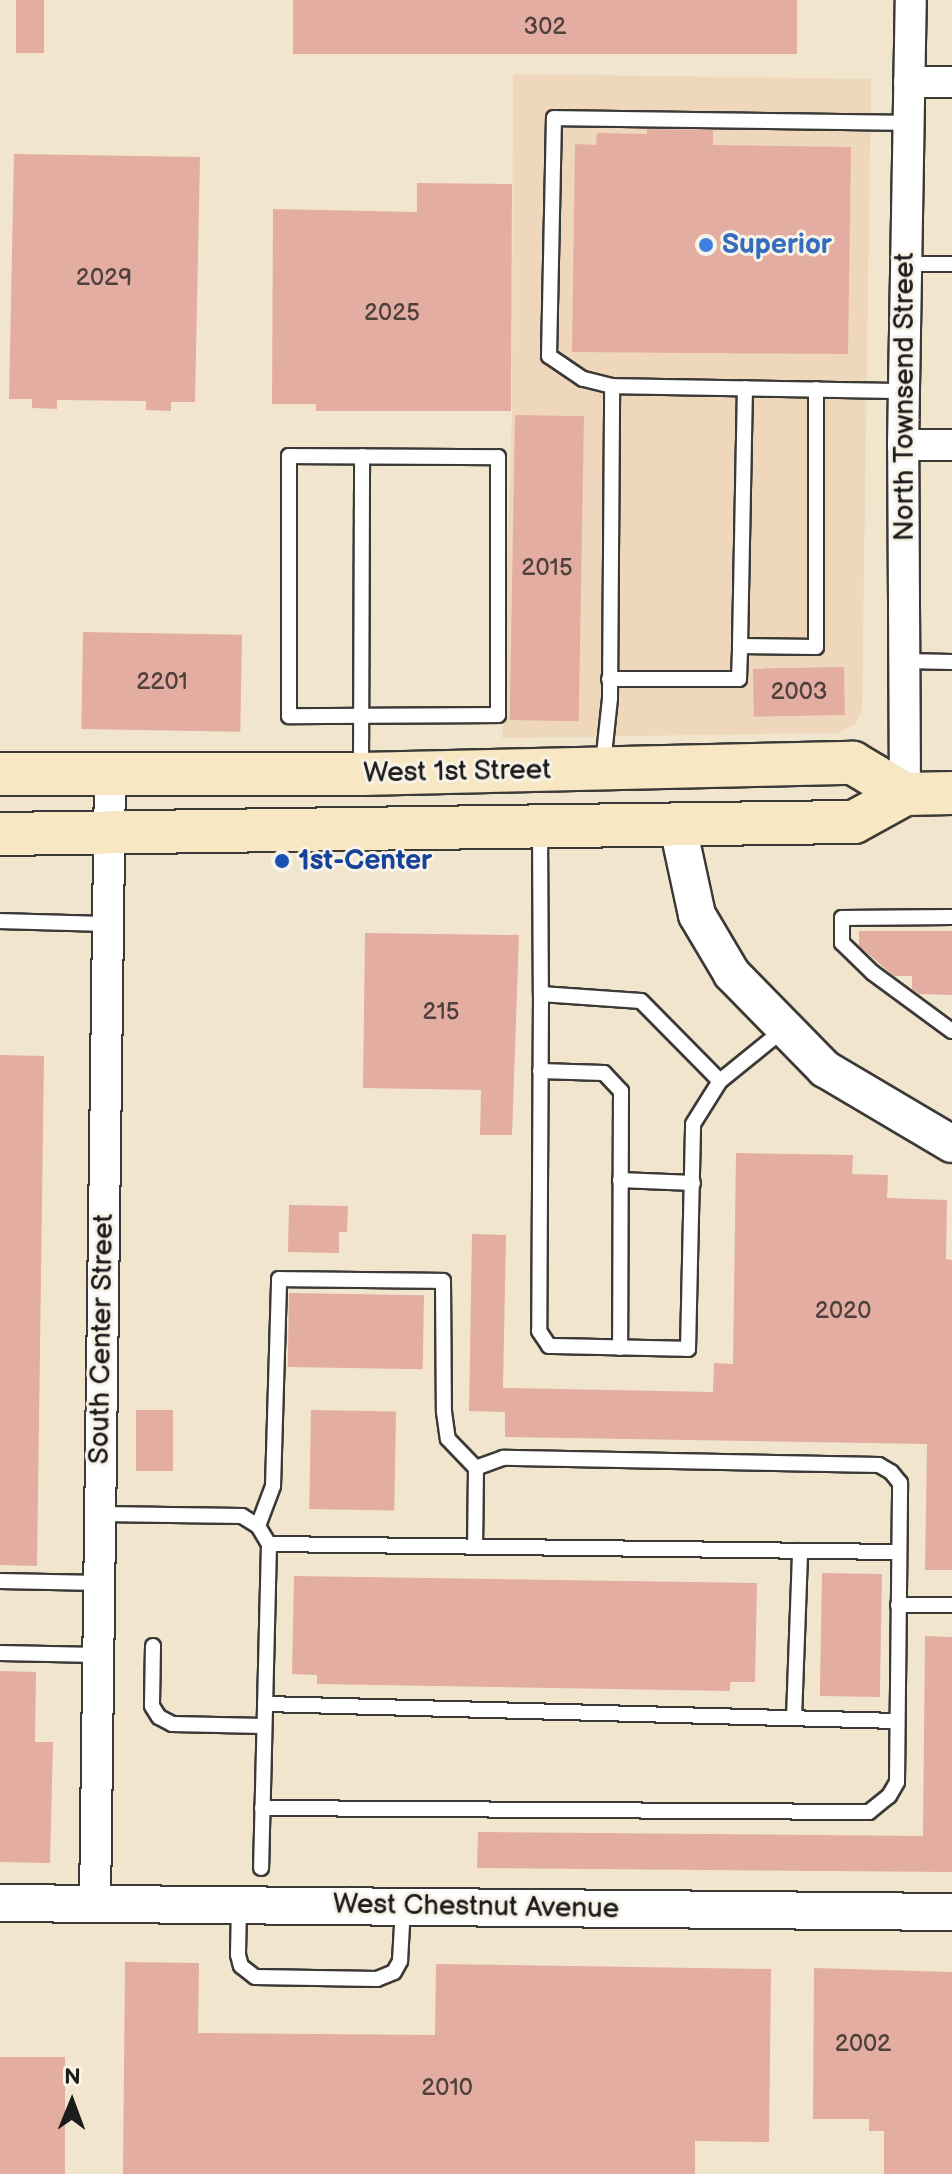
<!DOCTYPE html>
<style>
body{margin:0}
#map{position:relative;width:952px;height:2174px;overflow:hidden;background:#f1e6cd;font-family:"Balsamiq Sans",sans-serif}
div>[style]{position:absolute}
.built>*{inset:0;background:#eed7bb}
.building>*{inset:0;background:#e4ada1;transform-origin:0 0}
.roads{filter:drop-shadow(2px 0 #3c3a37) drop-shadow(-2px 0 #3c3a37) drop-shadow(0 2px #3c3a37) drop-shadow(0 -2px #3c3a37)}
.service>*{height:14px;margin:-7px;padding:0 7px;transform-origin:7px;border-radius:7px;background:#fff}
.minor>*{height:30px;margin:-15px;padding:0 15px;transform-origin:15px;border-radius:15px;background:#fff}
.tertiary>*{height:36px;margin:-18px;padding:0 18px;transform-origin:18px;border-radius:18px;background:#fff}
.secondary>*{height:42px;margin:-21px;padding:0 21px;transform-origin:21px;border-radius:21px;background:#f7e8c3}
.dots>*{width:22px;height:22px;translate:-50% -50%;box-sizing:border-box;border:4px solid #f7f3e8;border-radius:50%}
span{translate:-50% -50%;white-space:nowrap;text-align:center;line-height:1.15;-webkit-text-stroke:6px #f7f3e8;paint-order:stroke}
.number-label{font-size:24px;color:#4e403d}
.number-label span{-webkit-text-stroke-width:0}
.shop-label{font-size:28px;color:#366cbe;font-weight:700}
.left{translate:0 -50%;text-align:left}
.street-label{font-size:28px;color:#1c1c1c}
.transit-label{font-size:28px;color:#164399;font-weight:700}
.north{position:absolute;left:32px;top:2062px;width:80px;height:80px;-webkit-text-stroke:6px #f7f3e8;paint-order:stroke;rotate:1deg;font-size:22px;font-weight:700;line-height:32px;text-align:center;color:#1c1c1c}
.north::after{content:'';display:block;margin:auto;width:28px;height:36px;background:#1c1c1c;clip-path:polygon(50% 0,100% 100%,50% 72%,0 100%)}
</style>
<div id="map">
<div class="built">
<div style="clip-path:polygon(513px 74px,871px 79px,862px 710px,855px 724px,837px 733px,502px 738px,512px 410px)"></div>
</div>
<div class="building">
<div style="left:16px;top:0;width:28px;height:53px"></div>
<div style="left:293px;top:0;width:504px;height:54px"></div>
<div style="clip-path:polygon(647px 129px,713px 130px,713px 145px,851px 147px,848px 354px,572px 352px,575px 144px,596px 145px,597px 133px,647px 134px)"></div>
<div style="clip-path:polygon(14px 154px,200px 157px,195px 402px,171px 402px,171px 411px,146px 410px,146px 401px,57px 400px,57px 409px,32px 408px,32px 399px,9px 399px)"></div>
<div style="clip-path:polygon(417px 183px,512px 184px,511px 411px,316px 411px,316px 404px,272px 404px,273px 209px,417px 212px)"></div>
<div style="left:515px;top:415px;width:69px;height:305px;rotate:1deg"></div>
<div style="left:83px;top:632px;width:159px;height:97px;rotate:1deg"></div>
<div style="left:844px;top:667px;width:48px;height:91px;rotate:89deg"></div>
<div style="clip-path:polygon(859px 931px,952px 931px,952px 995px,919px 994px,912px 989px,912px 976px,894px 976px,859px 946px)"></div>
<div style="clip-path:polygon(365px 933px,519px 935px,512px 1135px,480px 1135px,481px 1090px,363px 1088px)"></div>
<div style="clip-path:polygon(0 1055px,44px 1056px,37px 1566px,0 1565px)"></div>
<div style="clip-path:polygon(736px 1153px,853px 1155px,852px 1174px,888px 1175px,887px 1198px,947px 1200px,946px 1259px,952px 1260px,952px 1570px,925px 1570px,927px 1444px,505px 1437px,505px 1412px,469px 1411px,472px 1234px,506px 1235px,503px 1388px,713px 1392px,714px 1363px,733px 1364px)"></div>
<div style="clip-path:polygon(289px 1205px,348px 1206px,347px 1232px,339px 1232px,339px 1253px,288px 1252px)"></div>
<div style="left:289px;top:1293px;width:135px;height:74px;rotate:1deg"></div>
<div style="left:136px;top:1410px;width:37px;height:61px"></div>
<div style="left:311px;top:1410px;width:85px;height:99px;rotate:1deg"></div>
<div style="left:822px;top:1573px;width:60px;height:123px;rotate:1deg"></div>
<div style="clip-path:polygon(294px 1576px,757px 1583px,755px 1682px,730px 1682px,730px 1691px,317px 1684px,317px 1675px,292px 1674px)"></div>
<div style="clip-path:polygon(925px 1636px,952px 1637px,952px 1872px,477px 1868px,478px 1832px,923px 1836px)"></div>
<div style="clip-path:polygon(0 1671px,36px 1672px,35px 1742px,53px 1742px,50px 1863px,0 1862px)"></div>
<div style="clip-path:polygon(125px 1962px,199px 1963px,198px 2033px,435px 2035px,436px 1964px,771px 1969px,769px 2142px,695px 2141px,695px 2174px,123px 2174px)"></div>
<div style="clip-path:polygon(814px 1968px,952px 1972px,952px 2174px,884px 2174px,884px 2131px,869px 2131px,869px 2119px,813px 2119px)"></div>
<div style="left:0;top:2057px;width:65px;height:117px"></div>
</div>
<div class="roads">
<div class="service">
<div style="left:906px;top:264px;width:46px"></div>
<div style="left:612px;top:386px;width:30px;rotate:-166deg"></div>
<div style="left:583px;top:379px;width:41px;rotate:-145.9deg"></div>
<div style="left:549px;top:356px;width:238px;rotate:-88.8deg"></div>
<div style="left:554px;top:118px;width:354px;rotate:0.8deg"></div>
<div style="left:289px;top:456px;width:209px;rotate:0.3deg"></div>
<div style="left:498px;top:457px;width:258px;rotate:90deg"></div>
<div style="left:498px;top:715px;width:209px;rotate:179.7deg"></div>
<div style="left:289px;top:716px;width:260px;rotate:-90deg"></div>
<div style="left:740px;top:646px;width:258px;rotate:-88.9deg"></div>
<div style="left:905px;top:661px;width:47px;rotate:1.2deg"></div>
<div style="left:609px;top:679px;width:130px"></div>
<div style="left:739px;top:679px;width:33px;rotate:-88deg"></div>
<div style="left:740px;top:646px;width:76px;rotate:0.8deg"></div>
<div style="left:816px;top:647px;width:258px;rotate:-90deg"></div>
<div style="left:603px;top:764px;width:66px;rotate:-83.9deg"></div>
<div style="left:610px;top:698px;width:312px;rotate:-89.6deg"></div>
<div style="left:612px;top:386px;width:292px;rotate:1deg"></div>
<div style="left:361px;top:770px;width:314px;rotate:-89.8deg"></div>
<div style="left:540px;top:829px;width:165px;rotate:89.7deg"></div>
<div style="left:541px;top:994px;width:100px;rotate:4deg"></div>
<div style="left:641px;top:1001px;width:112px;rotate:45.4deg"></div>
<div style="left:720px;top:1081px;width:81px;rotate:-39deg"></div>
<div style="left:952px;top:917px;width:110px;rotate:179.5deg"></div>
<div style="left:842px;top:918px;width:25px;rotate:90deg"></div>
<div style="left:842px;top:943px;width:43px;rotate:44.1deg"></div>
<div style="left:873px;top:973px;width:98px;rotate:36.3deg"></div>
<div style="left:0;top:921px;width:108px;rotate:1.6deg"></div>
<div style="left:541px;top:994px;width:337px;rotate:90.3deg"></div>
<div style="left:539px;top:1331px;width:18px;rotate:56deg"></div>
<div style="left:549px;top:1346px;width:139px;rotate:1.2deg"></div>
<div style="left:688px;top:1349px;width:225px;rotate:-88.7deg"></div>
<div style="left:693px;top:1124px;width:51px;rotate:-57.9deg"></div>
<div style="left:540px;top:1071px;width:64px;rotate:1.8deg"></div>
<div style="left:604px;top:1073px;width:25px;rotate:47deg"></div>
<div style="left:621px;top:1091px;width:257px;rotate:90.2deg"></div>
<div style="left:620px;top:1180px;width:73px;rotate:2.4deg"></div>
<div style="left:100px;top:1514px;width:142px;rotate:0.8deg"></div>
<div style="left:242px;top:1516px;width:19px;rotate:32deg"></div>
<div style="left:258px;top:1526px;width:21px;rotate:59deg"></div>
<div style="left:269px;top:1544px;width:324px;rotate:91.4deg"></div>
<div style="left:258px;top:1526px;width:43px;rotate:-69.4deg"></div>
<div style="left:273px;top:1486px;width:207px;rotate:-88.3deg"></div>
<div style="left:279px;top:1279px;width:164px;rotate:0.7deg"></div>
<div style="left:443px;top:1281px;width:131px;rotate:89.6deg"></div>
<div style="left:444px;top:1412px;width:27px;rotate:82deg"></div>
<div style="left:448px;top:1439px;width:40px;rotate:46deg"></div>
<div style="left:476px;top:1468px;width:79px;rotate:90.7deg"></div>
<div style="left:269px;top:1544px;width:629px;rotate:0.73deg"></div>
<div style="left:0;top:1581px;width:100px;rotate:1.1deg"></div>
<div style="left:898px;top:1605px;width:54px"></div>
<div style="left:153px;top:1646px;width:60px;rotate:91deg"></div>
<div style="left:152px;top:1706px;width:13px;rotate:58deg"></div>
<div style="left:159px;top:1717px;width:15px;rotate:28deg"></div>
<div style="left:172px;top:1724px;width:92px;rotate:1.2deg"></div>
<div style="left:0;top:1653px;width:98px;rotate:1.2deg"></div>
<div style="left:265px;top:1704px;width:632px;rotate:1.54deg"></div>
<div style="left:794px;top:1718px;width:167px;rotate:-87.9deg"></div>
<div style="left:262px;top:1808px;width:607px;rotate:0.38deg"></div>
<div style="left:869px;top:1812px;width:26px;rotate:-39deg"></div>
<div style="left:889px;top:1796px;width:16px;rotate:-60deg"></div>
<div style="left:897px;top:1782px;width:299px;rotate:-89.4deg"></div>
<div style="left:900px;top:1483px;width:14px;rotate:-129deg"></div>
<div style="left:891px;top:1472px;width:14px;rotate:-150deg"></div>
<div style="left:879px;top:1465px;width:376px;rotate:-178.9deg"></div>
<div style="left:503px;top:1458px;width:29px;rotate:160deg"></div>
<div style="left:239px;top:1906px;width:49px;rotate:91.2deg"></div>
<div style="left:238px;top:1955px;width:11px;rotate:75deg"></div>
<div style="left:241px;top:1966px;width:18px;rotate:38deg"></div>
<div style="left:255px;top:1977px;width:122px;rotate:0.9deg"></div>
<div style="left:377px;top:1979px;width:18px;rotate:-22deg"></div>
<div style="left:394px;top:1972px;width:13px;rotate:-61deg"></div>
<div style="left:400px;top:1961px;width:54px;rotate:-86.8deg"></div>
</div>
<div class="minor">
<div style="left:909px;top:82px;width:43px"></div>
<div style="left:903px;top:445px;width:49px"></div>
<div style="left:905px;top:794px;width:349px;rotate:-90.3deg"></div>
<div style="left:903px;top:445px;width:445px;rotate:-89deg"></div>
<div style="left:95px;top:1903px;width:1129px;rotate:-89.24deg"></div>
</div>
<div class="tertiary">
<div style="left:678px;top:827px;width:90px;rotate:77.8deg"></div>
<div style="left:697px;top:915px;width:69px;rotate:59.3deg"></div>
<div style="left:732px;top:974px;width:133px;rotate:45.6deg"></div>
<div style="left:825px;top:1069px;width:147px;rotate:30.6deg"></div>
<div style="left:0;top:1903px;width:952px;rotate:0.54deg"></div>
</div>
<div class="secondary">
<div style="left:0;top:774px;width:361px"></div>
<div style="left:361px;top:774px;width:492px;rotate:-1.3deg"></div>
<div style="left:853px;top:763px;width:61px;rotate:30.8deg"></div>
<div style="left:0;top:834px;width:854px;rotate:-0.81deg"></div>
<div style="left:854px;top:822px;width:58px;rotate:-28.8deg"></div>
<div style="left:905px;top:794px;width:47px;rotate:-1.2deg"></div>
</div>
</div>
<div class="dots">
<div style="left:706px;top:245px;background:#3f7fe0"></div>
<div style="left:282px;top:861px;background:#1a4fb4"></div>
</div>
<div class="number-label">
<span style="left:545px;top:27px">302</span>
<span style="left:104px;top:278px">2029</span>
<span style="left:392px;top:313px">2025</span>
<span style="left:547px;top:568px">2015</span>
<span style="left:162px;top:682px">2201</span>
<span style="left:799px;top:692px">2003</span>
<span style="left:441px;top:1012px">215</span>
<span style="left:843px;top:1311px">2020</span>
<span style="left:863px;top:2044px">2002</span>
<span style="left:447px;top:2088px">2010</span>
</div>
<div class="shop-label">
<span class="left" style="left:722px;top:245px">Superior</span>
</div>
<div class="street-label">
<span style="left:905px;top:397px;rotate:-90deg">North Townsend Street</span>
<span style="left:457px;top:772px;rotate:-1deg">West 1st Street</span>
<span style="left:102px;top:1339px;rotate:-89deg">South Center Street</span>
<span style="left:476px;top:1907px;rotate:1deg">West Chestnut Avenue</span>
</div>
<div class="transit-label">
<span class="left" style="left:298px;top:861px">1st-Center</span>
</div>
<div class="north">N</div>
</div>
